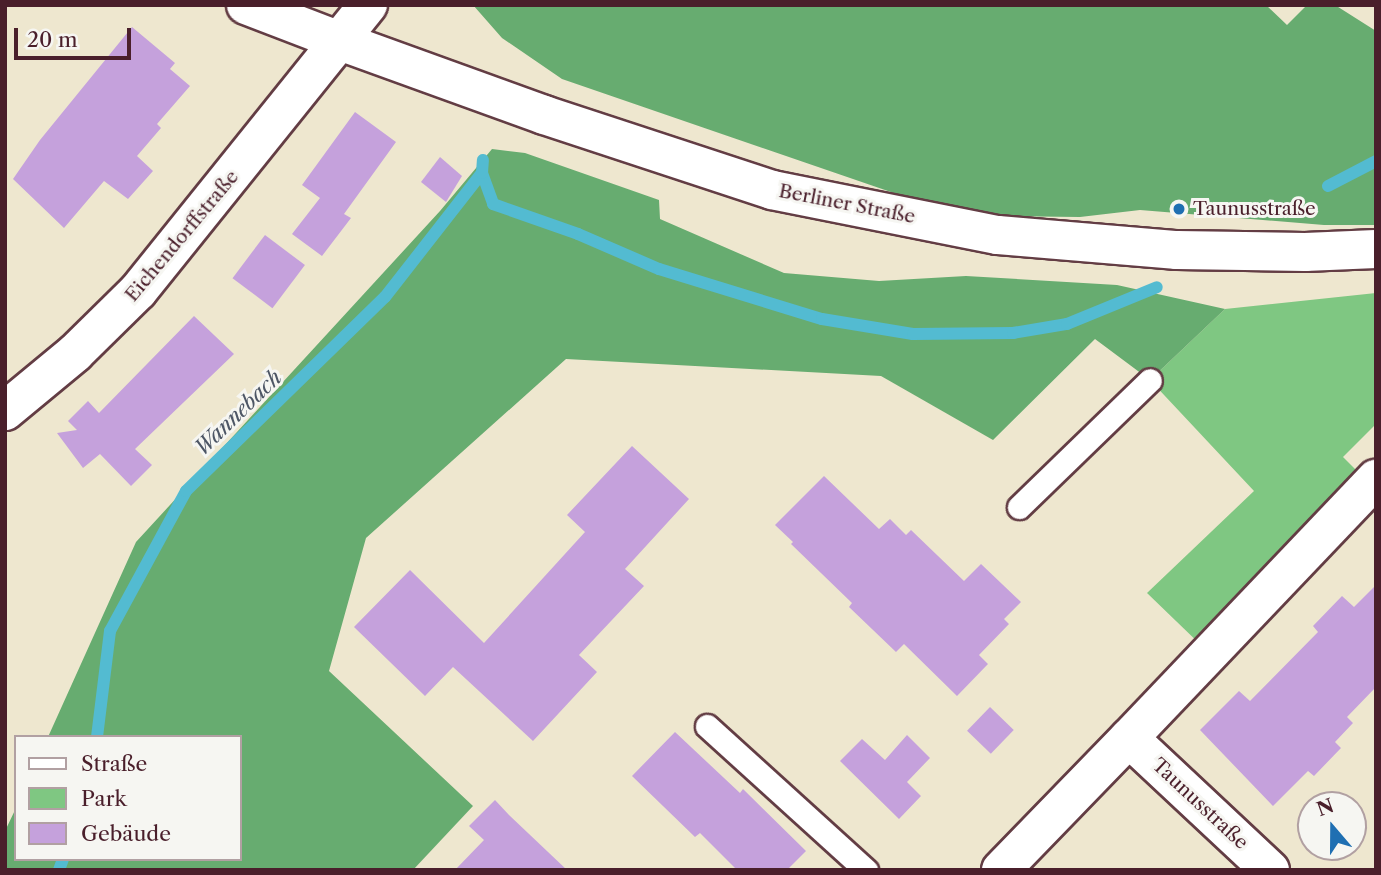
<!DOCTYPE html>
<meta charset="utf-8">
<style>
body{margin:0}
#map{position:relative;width:1381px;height:875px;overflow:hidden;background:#eee7cf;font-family:"Libre Caslon Text",serif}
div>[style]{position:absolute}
.green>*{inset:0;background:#7fc782}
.forest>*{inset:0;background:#67ac70}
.stream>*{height:12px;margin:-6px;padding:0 6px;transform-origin:6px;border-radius:6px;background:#53bbd1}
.building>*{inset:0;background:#c5a1dc;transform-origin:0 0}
.roads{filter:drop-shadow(2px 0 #633d44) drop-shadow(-2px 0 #633d44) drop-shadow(0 2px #633d44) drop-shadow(0 -2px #633d44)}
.service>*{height:23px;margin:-11.5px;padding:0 11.5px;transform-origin:11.5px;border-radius:11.5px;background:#fff}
.minor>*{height:38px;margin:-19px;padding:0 19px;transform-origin:19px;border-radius:19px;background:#fff}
.tertiary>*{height:38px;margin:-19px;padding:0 19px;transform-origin:19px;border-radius:19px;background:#fff}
.dots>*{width:19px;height:19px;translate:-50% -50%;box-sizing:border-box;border:4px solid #f6f6f2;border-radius:50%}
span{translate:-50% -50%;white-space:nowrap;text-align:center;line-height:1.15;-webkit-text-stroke:6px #f6f6f2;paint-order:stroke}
.street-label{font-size:19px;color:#4a1f2b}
.poi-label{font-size:19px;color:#4a1f2b}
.left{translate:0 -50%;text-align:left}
.water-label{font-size:21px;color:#4d5665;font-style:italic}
.frame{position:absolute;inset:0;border:7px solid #4a1f2b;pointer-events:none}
.legend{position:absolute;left:14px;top:735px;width:228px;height:126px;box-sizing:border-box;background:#f6f6f2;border:2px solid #b1a0a2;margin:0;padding:9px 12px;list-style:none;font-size:21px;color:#4a1f2b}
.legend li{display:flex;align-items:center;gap:14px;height:35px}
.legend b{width:35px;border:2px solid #b1a0a2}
.north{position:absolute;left:1297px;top:791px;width:70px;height:70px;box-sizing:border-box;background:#f6f6f2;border:2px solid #b1a0a2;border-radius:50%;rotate:340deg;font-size:19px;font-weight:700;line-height:28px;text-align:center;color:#4a1f2b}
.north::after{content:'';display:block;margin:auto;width:24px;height:32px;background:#1f6fb2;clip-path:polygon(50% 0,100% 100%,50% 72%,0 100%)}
.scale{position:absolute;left:14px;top:28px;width:117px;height:32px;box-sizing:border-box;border:4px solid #4a1f2b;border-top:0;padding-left:9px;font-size:21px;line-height:24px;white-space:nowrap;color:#4a1f2b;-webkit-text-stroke:5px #f6f6f2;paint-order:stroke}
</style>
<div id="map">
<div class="green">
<div style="clip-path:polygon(1376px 293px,1376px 424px,1343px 457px,1366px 480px,1205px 649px,1147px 593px,1254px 491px,1150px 380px,1225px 309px)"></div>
</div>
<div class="forest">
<div style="clip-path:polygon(473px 5px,1266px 5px,1287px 25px,1307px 5px,1335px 5px,1376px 31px,1376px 225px,1324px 225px,1140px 210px,1080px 217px,992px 216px,920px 202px,562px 79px,502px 38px)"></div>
<div style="clip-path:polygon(492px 149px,525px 153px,659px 200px,660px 219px,784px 273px,879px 281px,966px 276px,1117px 285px,1225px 309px,1150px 380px,1095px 339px,993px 440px,881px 376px,566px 359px,366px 538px,329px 671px,473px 806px,413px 870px,5px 870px,5px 831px,16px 808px,16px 859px,240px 859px,240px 737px,48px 737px,136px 542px,440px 211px)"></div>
</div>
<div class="stream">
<div style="left:482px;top:173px;width:33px;rotate:70deg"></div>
<div style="left:493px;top:204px;width:90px;rotate:19.4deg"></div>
<div style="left:578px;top:234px;width:88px;rotate:23.4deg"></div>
<div style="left:659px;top:269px;width:170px;rotate:17.1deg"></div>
<div style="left:822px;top:319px;width:92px;rotate:9.4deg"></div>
<div style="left:913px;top:334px;width:100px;rotate:-0.6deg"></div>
<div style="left:1013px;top:333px;width:55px;rotate:-9.5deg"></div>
<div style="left:1067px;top:324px;width:97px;rotate:-22.3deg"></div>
<div style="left:1328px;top:186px;width:54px;rotate:-27.5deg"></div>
<div style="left:97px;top:737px;width:107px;rotate:-83deg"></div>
<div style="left:110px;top:631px;width:159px;rotate:-61.5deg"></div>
<div style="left:186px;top:491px;width:278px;rotate:-44.3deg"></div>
<div style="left:385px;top:297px;width:157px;rotate:-52deg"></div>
<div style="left:482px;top:173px;width:13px;rotate:-86deg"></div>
<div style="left:59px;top:870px;width:12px;rotate:-70deg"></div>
</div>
<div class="building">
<div style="clip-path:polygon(132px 27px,175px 63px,170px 69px,190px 86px,157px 124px,161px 128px,137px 156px,153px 171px,128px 199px,104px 181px,64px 228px,13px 179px,40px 140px)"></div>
<div style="clip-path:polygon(355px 112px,396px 142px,344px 214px,351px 218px,322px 256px,292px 234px,320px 198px,302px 185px)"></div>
<div style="clip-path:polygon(440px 157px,462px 176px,446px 202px,421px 182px)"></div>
<div style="left:265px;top:235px;width:50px;height:54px;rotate:37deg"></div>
<div style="clip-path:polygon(194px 316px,234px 354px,135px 449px,152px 465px,131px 486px,100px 454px,83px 468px,57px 433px,77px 430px,68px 421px,88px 401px,99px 413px)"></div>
<div style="clip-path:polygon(632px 446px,689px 499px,625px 569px,644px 586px,579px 655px,597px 672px,533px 741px,453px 667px,425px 696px,354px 627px,410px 570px,484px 643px,585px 532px,567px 515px)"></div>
<div style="clip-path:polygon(824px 476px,879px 529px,890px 519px,906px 535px,911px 530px,964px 581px,981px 564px,1021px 602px,1004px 619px,1009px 624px,979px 655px,988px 664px,957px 696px,904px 644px,896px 652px,849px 607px,852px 603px,791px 544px,793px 542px,775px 525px)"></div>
<div style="clip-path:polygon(1376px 585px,1376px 687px,1347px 717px,1353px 723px,1335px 742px,1341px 748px,1314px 776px,1308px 771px,1273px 806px,1200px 730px,1239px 691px,1250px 701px,1318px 632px,1313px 626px,1342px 596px,1354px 607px)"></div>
<div style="left:990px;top:707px;width:33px;height:33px;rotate:44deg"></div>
<div style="clip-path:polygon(675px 732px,740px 793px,743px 789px,806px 851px,787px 870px,737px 870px,700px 833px,695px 837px,632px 776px)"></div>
<div style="clip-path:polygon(907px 735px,930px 758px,907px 782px,921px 796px,899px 819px,840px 761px,862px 739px,885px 760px)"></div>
<div style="clip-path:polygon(495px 800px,509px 815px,567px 870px,455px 870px,484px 840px,469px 826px)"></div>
</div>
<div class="roads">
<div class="service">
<div style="left:1019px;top:507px;width:182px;rotate:-44.1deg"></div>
<div style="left:707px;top:726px;width:215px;rotate:42.2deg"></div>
</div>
<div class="minor">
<div style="left:246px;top:5px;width:101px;rotate:21deg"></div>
<div style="left:5px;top:411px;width:91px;rotate:-39.6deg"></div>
<div style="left:75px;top:353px;width:88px;rotate:-44.5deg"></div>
<div style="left:138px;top:291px;width:367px;rotate:-51.2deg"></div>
<div style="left:1001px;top:870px;width:184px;rotate:-45.9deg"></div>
<div style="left:1270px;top:870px;width:193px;rotate:-136.9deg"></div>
<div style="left:1129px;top:738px;width:358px;rotate:-46.4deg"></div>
</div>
<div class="tertiary">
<div style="left:340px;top:41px;width:217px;rotate:19.9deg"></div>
<div style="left:544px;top:115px;width:240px;rotate:18.2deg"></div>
<div style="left:772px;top:190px;width:230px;rotate:11.3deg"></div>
<div style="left:998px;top:235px;width:180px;rotate:4.8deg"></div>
<div style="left:1177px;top:250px;width:128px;rotate:0.9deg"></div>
<div style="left:1305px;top:252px;width:71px;rotate:-2.4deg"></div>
</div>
</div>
<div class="dots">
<div style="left:1179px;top:209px;background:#1f6fb2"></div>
</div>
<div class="street-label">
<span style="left:847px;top:204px;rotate:11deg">Berliner Straße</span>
<span style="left:182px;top:236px;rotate:-50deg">Eichendorffstraße</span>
<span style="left:1200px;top:804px;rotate:43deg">Taunusstraße</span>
</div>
<div class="poi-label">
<span class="left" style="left:1193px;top:209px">Taunusstraße</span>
</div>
<div class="water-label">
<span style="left:238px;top:413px;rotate:-44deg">Wannebach</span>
</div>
<div class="frame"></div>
<ul class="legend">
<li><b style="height:9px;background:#fff"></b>Straße</li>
<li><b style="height:19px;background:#7fc782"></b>Park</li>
<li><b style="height:19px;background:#c5a1dc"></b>Gebäude</li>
</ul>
<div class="north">N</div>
<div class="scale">20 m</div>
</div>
